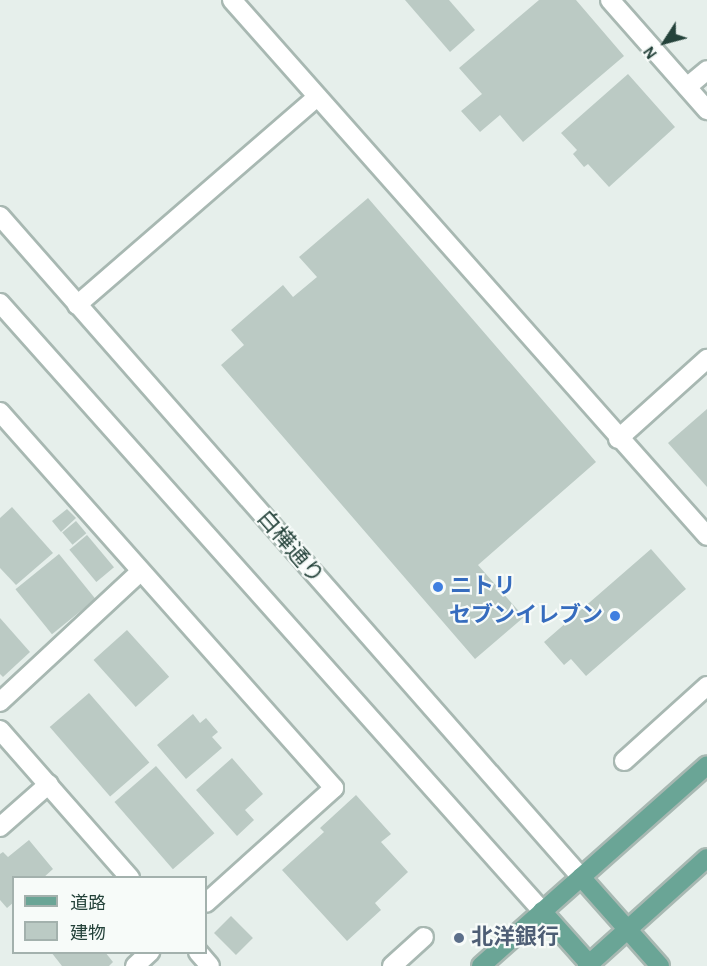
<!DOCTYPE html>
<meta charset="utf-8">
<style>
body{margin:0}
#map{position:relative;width:707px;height:966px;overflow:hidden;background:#e6efeb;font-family:"Alegreya Sans","Noto Sans JP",sans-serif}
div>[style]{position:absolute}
.building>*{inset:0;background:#bbcac4;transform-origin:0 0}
.roads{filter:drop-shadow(2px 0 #a8b8b2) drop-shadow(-2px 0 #a8b8b2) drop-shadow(0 2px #a8b8b2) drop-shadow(0 -2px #a8b8b2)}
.minor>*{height:18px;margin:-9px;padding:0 9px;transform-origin:9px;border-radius:9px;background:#fff}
.major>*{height:18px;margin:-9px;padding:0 9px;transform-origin:9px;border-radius:9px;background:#6aa596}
.dots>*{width:16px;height:16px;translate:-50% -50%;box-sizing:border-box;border:3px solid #f7fbf9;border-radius:50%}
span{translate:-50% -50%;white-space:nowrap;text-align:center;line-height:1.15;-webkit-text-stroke:4.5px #f7fbf9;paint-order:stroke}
.street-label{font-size:22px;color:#24423a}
.shop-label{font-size:22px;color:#366cbe;font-weight:700}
.left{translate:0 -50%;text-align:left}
.right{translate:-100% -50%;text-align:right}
.service-label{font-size:22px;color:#4e5e75;font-weight:700}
.legend{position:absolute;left:12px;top:876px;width:195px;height:78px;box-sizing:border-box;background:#f7fbf9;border:2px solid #a3b1ad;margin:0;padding:8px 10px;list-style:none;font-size:18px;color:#24423a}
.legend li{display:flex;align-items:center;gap:12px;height:30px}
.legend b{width:30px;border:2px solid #a3b1ad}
.north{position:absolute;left:635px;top:12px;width:60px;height:60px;-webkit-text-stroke:4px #f7fbf9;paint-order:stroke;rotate:234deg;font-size:16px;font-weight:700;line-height:24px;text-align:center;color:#24423a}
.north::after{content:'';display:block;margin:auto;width:21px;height:27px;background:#24423a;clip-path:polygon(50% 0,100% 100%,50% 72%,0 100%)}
</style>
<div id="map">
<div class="building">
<div style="clip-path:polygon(405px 0,449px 0,475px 30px,450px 52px)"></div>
<div style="clip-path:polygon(539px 0,576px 0,624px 56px,523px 142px,500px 115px,480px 132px,461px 111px,482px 94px,459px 68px)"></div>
<div style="clip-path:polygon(628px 74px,675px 127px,609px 187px,588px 164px,584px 167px,573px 154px,577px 150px,561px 133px)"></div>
<div style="clip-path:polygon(368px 198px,596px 462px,478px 565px,524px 617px,475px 659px,221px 365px,244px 345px,231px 330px,283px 285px,293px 297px,317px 277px,299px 257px)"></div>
<div style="clip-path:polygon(707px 409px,707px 487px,668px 443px)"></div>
<div style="clip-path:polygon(12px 507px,53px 553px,16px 585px,0 568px,0 518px)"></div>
<div style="clip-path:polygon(67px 509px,76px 518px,61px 532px,52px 521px)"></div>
<div style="left:76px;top:521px;width:16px;height:18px;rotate:50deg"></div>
<div style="left:87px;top:535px;width:42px;height:23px;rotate:50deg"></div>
<div style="clip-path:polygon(651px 549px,686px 589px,586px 676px,571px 659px,564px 665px,544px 642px)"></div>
<div style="left:59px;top:554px;width:58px;height:56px;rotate:51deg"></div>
<div style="clip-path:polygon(0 618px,30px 652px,3px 677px,0 674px)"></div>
<div style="left:127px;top:630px;width:63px;height:45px;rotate:48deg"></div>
<div style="left:89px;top:693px;width:92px;height:52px;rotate:49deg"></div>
<div style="clip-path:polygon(193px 714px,200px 723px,206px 718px,218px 732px,212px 737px,222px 748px,186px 779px,157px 745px)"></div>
<div style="clip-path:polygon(232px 758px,263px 794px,245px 810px,254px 820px,237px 836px,196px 790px)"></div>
<div style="left:156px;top:766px;width:89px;height:55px;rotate:49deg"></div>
<div style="clip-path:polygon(356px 795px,391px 834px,381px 842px,408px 872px,375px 903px,381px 910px,347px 941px,282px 870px,324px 832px,320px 828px)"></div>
<div style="clip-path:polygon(29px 840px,53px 869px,43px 878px,14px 878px,14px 902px,7px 908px,0 900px,0 854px,3px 852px,8px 857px)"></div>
<div style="left:231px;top:916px;width:31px;height:24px;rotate:45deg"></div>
<div style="clip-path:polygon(51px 952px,105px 952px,113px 962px,109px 966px,62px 966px)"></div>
</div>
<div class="roads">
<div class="minor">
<div style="left:232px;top:0;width:716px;rotate:48.45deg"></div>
<div style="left:610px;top:0;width:147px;rotate:48.6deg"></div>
<div style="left:687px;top:87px;width:26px;rotate:-40deg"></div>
<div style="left:0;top:216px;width:880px;rotate:48.69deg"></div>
<div style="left:0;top:303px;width:815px;rotate:48.28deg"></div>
<div style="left:77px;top:305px;width:318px;rotate:-40.9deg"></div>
<div style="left:0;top:412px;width:503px;rotate:48.39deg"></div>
<div style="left:334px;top:788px;width:172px;rotate:138.1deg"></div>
<div style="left:618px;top:439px;width:120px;rotate:-42deg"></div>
<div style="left:0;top:702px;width:192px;rotate:-42.9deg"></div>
<div style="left:0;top:730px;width:197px;rotate:48.7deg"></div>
<div style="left:624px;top:761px;width:112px;rotate:-42.1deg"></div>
<div style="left:0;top:827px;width:65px;rotate:-41.3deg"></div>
<div style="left:198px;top:952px;width:18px;rotate:49deg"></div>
<div style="left:135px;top:966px;width:21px;rotate:-43deg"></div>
<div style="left:392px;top:966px;width:43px;rotate:-42.2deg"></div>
</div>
<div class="major">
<div style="left:581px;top:877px;width:119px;rotate:48.4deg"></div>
<div style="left:542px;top:911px;width:74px;rotate:48.3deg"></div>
<div style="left:481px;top:966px;width:302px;rotate:-41.6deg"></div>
<div style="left:587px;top:966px;width:161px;rotate:-42deg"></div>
</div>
</div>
<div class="dots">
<div style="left:438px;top:587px;background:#3f7fe0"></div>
<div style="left:615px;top:616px;background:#3f7fe0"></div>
<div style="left:459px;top:938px;background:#5c6f8a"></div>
</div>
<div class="street-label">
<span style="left:290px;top:547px;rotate:49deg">白樺通り</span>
</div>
<div class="shop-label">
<span class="left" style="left:450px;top:587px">ニトリ</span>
<span class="right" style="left:603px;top:616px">セブンイレブン</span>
</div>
<div class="service-label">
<span class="left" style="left:471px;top:938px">北洋銀行</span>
</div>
<ul class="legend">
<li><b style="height:8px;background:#6aa596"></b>道路</li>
<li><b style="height:16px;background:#bbcac4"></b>建物</li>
</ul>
<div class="north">N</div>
</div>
